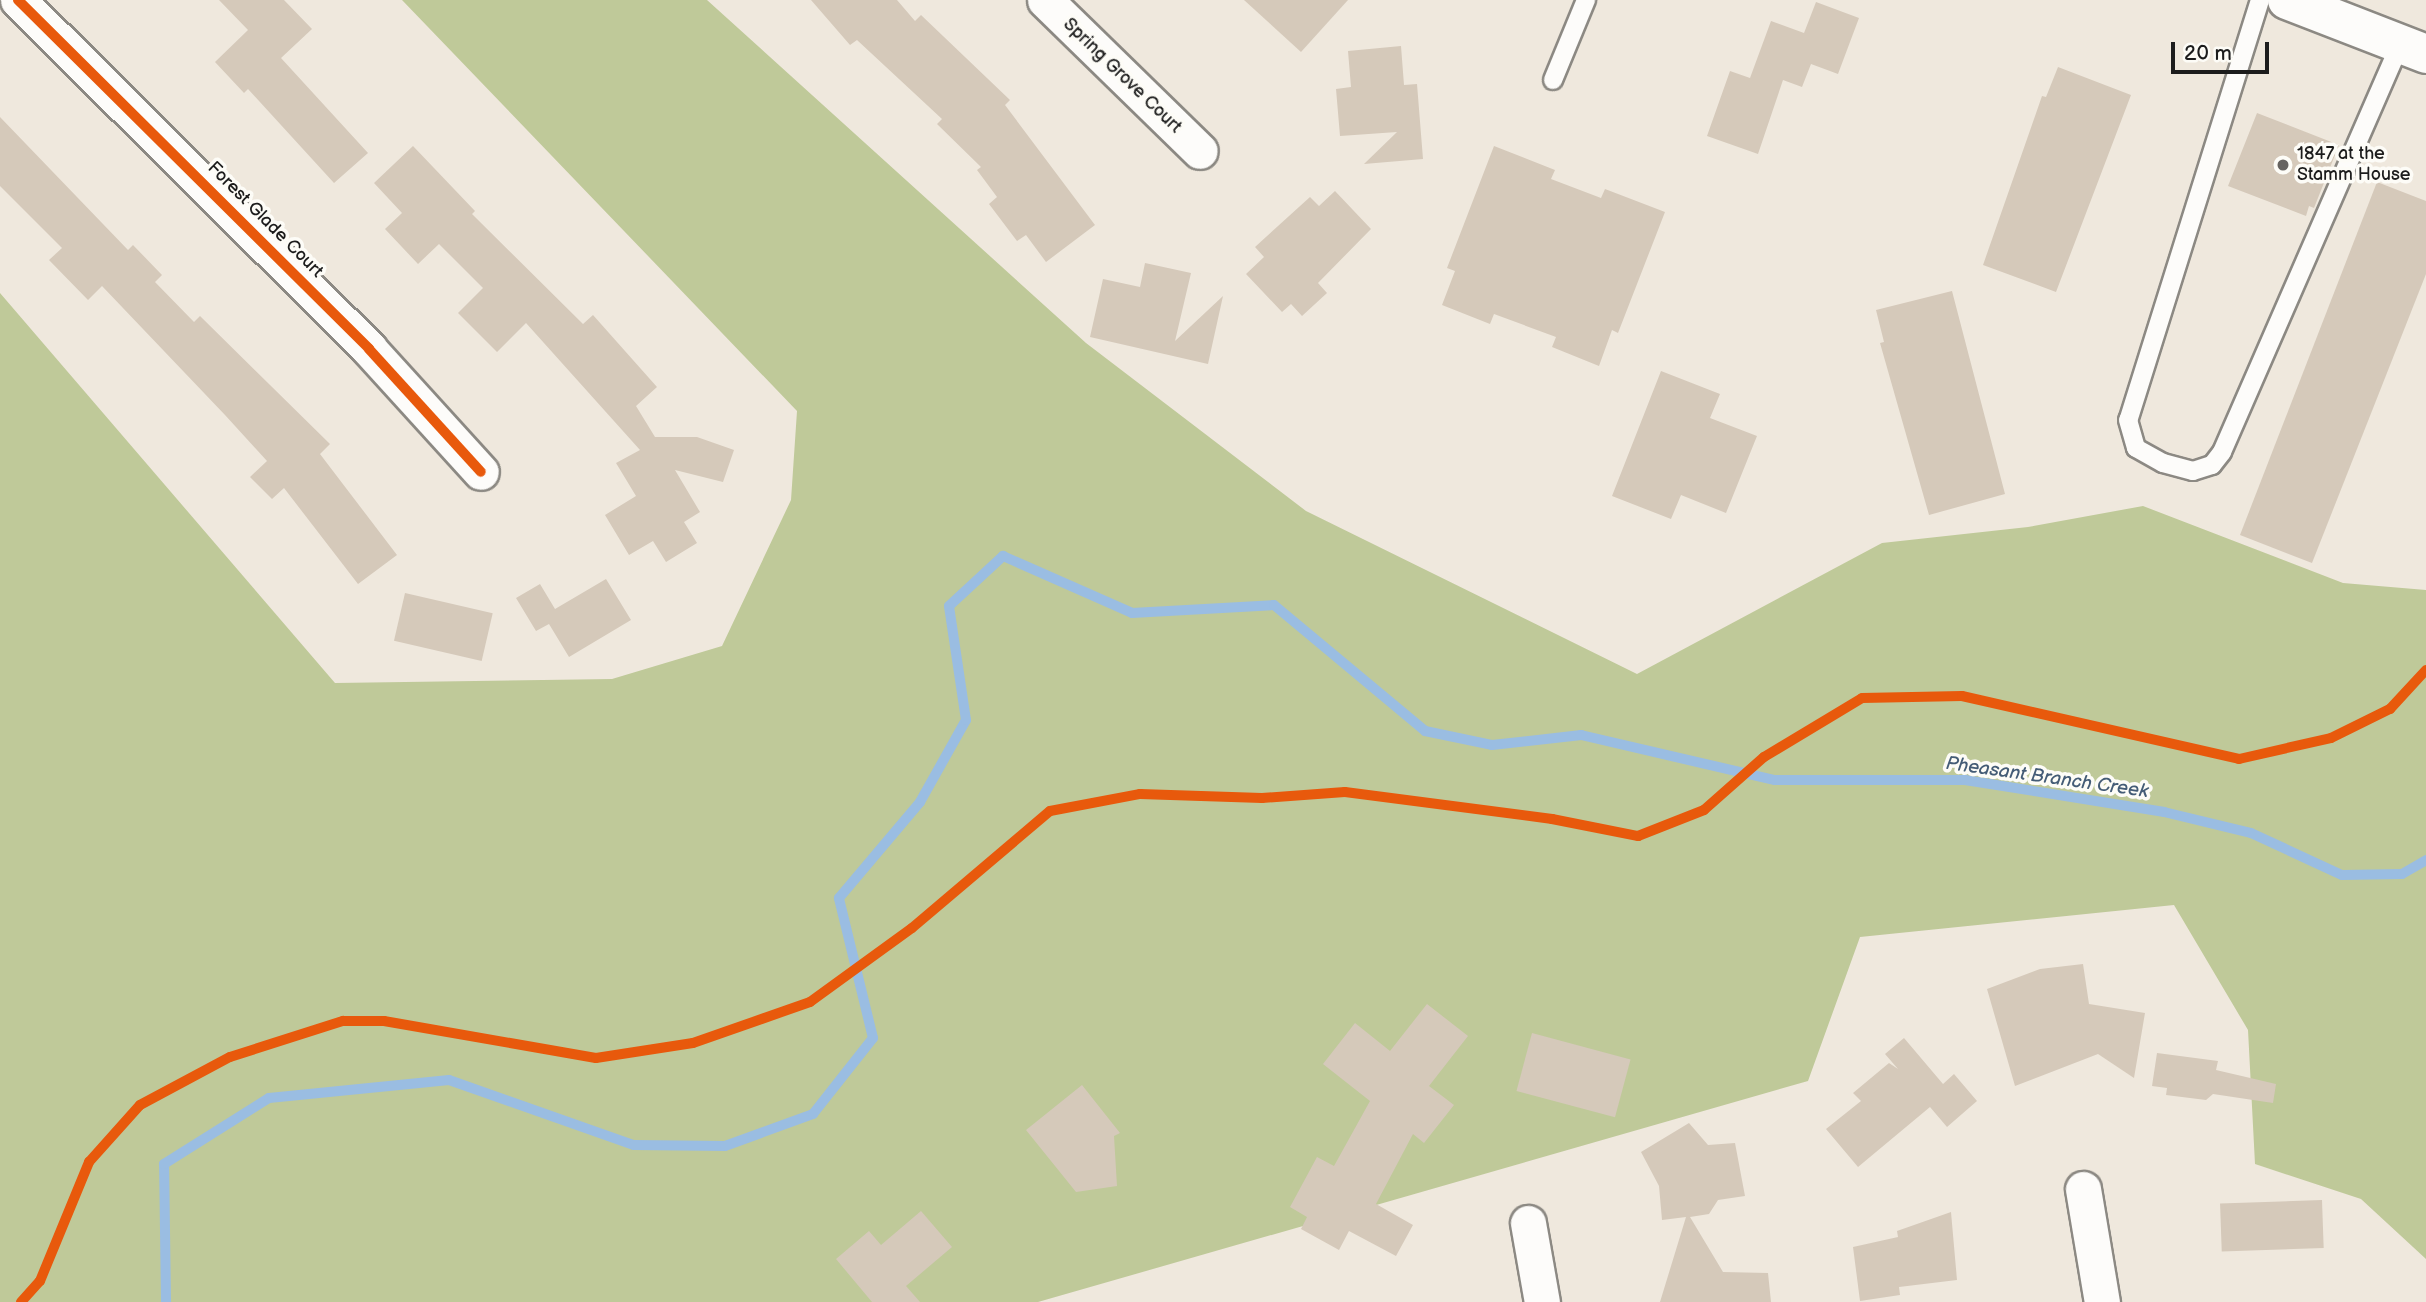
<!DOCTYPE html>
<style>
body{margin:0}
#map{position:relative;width:2426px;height:1302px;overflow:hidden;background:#efe8dd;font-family:"Balsamiq Sans",sans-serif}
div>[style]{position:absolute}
.forest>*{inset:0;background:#bfc999}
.stream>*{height:10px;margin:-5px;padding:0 5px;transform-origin:5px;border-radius:5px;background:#9abde2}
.building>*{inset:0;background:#d5c9ba;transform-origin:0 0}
.roads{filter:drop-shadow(2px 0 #8c8983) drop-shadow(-2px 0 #8c8983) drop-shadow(0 2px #8c8983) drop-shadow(0 -2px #8c8983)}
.lane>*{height:18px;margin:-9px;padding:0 9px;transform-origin:9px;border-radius:9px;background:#fdfcfa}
.street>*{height:35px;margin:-17.5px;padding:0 17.5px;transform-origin:17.5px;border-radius:17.5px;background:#fdfcfa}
.secondary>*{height:38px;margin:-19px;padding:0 19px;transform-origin:19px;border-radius:19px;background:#fdfcfa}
.cycleway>*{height:10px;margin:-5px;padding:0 5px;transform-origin:5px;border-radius:5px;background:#e8590c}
.dots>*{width:19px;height:19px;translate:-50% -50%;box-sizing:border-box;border:4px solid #fdfcf7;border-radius:50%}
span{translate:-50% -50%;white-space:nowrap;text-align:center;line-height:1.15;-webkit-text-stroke:7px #fdfcf7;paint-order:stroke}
.street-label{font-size:18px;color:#1c1c1c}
.poi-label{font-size:18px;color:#1c1c1c}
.left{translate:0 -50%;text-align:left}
.water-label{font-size:19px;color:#445c76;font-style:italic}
.scale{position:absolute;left:2171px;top:42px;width:98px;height:32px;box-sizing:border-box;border:4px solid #1c1c1c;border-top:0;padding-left:9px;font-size:21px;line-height:24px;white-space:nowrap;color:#1c1c1c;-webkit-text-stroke:5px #fdfcf7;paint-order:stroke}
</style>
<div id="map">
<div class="forest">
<div style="clip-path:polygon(402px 0,707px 0,1086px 343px,1306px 511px,1637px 674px,1882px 543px,2028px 527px,2143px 506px,2343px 583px,2426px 590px,2426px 1259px,2361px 1199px,2255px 1164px,2248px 1030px,2174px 905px,1860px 937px,1808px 1081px,1038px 1302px,0 1302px,0 293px,335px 683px,612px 679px,722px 646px,791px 500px,797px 411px)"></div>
</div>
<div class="stream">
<div style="left:166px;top:1302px;width:138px;rotate:-90.8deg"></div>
<div style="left:164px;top:1164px;width:124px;rotate:-32.2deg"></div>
<div style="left:269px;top:1098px;width:181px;rotate:-5.7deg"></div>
<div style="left:449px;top:1080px;width:196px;rotate:19.4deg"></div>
<div style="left:634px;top:1145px;width:91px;rotate:0.6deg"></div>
<div style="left:725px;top:1146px;width:94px;rotate:-20deg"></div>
<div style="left:813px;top:1114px;width:97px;rotate:-51.7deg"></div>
<div style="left:873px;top:1038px;width:144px;rotate:-103.7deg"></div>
<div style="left:839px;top:898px;width:126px;rotate:-49.8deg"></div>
<div style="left:920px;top:802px;width:94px;rotate:-60.7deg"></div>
<div style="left:966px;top:720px;width:115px;rotate:-98.5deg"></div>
<div style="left:949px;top:606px;width:74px;rotate:-42.8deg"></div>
<div style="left:1003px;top:556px;width:141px;rotate:23.8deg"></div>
<div style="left:1132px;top:613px;width:142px;rotate:-3.2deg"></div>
<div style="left:1274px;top:605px;width:197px;rotate:39.8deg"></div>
<div style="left:1425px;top:731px;width:68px;rotate:11.8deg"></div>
<div style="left:1492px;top:745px;width:90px;rotate:-6.4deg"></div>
<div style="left:1581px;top:735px;width:199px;rotate:13.1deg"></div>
<div style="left:1775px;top:780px;width:190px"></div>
<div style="left:1965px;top:780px;width:202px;rotate:9.1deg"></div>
<div style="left:2164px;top:812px;width:89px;rotate:13.6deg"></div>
<div style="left:2251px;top:833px;width:100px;rotate:24.8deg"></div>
<div style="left:2342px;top:875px;width:60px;rotate:-1deg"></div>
<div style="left:2402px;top:874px;width:28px;rotate:-30deg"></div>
</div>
<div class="building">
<div style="clip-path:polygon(219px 0,284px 0,312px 29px,281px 58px,368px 153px,334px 183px,248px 89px,244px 93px,215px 62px,248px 30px)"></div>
<div style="clip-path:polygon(811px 0,897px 0,915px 21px,921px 15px,1010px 100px,1005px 105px,1095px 225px,1046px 262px,1026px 235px,1017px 241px,989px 204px,997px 197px,977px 170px,981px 167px,937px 124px,942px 119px,857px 40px,850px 45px)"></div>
<div style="clip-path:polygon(1244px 0,1348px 0,1301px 52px)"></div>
<div style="clip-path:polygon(1816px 2px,1859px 18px,1838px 74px,1811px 64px,1802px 87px,1783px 80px,1758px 154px,1707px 136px,1730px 71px,1750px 78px,1771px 21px,1804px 33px)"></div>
<div style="clip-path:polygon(1401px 46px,1404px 85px,1417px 84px,1423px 159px,1364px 164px,1397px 132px,1340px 136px,1336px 89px,1351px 87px,1348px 51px)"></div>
<div style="clip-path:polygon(2058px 67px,2131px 95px,2056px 292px,1983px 265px,2042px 96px,2046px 97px)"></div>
<div style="clip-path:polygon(2257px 113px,2339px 145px,2314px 208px,2309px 206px,2306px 216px,2228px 186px)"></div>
<div style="clip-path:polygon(0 117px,128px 250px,133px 245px,162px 275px,155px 282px,194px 322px,200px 316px,330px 444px,320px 454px,397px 555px,358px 584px,284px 488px,272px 499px,250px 477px,267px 461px,225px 415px,102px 286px,88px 300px,49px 260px,62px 248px,0 186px)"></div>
<div style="clip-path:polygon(413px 146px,475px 211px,472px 214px,583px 324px,593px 315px,657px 387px,636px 406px,655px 437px,697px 437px,734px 450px,723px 482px,675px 470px,700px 512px,684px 522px,697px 543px,666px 562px,653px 541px,629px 555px,605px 515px,636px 496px,616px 463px,640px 450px,526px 323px,497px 352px,458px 313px,483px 288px,439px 244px,418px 264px,385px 229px,402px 213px,374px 183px)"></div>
<div style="clip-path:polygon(1494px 146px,1555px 170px,1551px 179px,1601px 198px,1605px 189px,1665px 212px,1618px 333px,1612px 330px,1599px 366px,1552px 347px,1556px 337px,1494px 314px,1490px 324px,1442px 305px,1455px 271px,1447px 268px)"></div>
<div style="clip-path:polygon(2377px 182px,2426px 201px,2426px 274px,2312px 563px,2240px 535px)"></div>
<div style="clip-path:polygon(1335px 191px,1371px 229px,1318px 283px,1327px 293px,1302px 316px,1291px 304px,1282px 312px,1246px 274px,1264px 257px,1255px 247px,1310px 197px,1319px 206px)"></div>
<div style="clip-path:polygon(1145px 263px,1191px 273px,1175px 341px,1223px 296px,1208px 364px,1090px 337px,1103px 279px,1140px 287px)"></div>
<div style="clip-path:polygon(1952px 291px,2005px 494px,1929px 515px,1880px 343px,1884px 342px,1876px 310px)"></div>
<div style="clip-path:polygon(1661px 371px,1720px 394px,1710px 418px,1757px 436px,1726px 513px,1681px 495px,1671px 519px,1612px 496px)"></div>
<div style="clip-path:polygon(606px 579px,631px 620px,569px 657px,549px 624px,536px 631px,516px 598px,540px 584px,555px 609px)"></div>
<div style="left:405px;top:593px;width:90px;height:49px;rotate:13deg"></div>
<div style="clip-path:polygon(2083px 964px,2089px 1004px,2145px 1013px,2134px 1078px,2098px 1054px,2015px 1086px,1987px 989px,2040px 969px)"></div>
<div style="clip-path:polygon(1427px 1004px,1468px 1036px,1429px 1086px,1454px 1105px,1424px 1143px,1413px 1134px,1376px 1204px,1413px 1225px,1396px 1256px,1349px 1231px,1339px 1250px,1301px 1229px,1307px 1217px,1290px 1207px,1317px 1157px,1334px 1166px,1370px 1101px,1323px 1064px,1355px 1023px,1390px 1051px)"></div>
<div style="left:1532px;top:1033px;width:102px;height:60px;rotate:15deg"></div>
<div style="clip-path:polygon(1904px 1038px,1943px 1084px,1954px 1074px,1977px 1101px,1947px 1127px,1930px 1107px,1858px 1167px,1826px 1129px,1861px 1101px,1853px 1093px,1889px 1063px,1898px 1069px,1885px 1054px)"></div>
<div style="clip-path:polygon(2157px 1053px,2218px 1061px,2216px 1070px,2276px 1084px,2273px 1103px,2213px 1094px,2206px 1100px,2166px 1095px,2167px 1088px,2152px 1086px)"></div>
<div style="clip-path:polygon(1082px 1085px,1120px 1133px,1114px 1136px,1117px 1186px,1076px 1192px,1026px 1130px)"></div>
<div style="clip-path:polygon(1689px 1123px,1708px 1145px,1735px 1143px,1745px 1196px,1718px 1200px,1709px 1214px,1690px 1217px,1723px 1272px,1768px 1273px,1771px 1302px,1660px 1302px,1686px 1217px,1662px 1220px,1659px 1186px,1641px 1152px)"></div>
<div style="left:2322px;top:1200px;width:48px;height:102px;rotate:88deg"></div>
<div style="clip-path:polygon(921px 1211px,952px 1247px,906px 1286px,920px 1302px,872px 1302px,836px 1259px,869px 1231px,881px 1245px)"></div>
<div style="clip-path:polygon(1951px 1212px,1957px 1280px,1899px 1287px,1900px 1295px,1860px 1301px,1853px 1247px,1898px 1237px,1897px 1231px)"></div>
</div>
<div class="roads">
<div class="lane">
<div style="left:2260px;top:0;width:440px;rotate:107.4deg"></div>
<div style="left:2128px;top:420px;width:29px;rotate:74deg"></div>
<div style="left:2136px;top:448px;width:31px;rotate:29deg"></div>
<div style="left:2163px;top:463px;width:31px;rotate:15deg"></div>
<div style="left:2193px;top:471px;width:20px;rotate:-18deg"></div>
<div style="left:2212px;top:465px;width:16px;rotate:-52deg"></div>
<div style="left:2222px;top:452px;width:445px;rotate:-66.4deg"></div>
<div style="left:1553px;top:80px;width:87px;rotate:-67.6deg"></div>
</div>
<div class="street">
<div style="left:18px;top:0;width:495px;rotate:44.8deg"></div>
<div style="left:369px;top:349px;width:166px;rotate:47.7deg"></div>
<div style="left:1045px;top:0;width:216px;rotate:44.3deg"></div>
<div style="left:2083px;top:1189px;width:115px;rotate:80.5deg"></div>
<div style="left:1528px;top:1223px;width:80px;rotate:80deg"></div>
</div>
<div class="secondary">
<div style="left:2287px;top:0;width:149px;rotate:21.2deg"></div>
</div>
</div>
<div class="cycleway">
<div style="left:18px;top:0;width:495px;rotate:44.8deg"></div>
<div style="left:369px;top:349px;width:166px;rotate:47.7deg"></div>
<div style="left:21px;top:1302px;width:28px;rotate:-48deg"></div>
<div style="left:40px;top:1281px;width:129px;rotate:-67.6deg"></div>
<div style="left:89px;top:1162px;width:76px;rotate:-48.2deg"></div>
<div style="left:140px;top:1105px;width:102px;rotate:-28.1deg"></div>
<div style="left:230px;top:1057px;width:119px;rotate:-17.7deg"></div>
<div style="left:343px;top:1021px;width:41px"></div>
<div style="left:384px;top:1021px;width:215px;rotate:9.9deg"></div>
<div style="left:596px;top:1058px;width:98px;rotate:-8.8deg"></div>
<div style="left:693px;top:1043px;width:124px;rotate:-19.3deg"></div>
<div style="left:810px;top:1002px;width:126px;rotate:-36deg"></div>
<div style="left:912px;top:928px;width:181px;rotate:-40.3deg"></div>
<div style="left:1050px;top:811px;width:92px;rotate:-10.7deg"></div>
<div style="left:1140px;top:794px;width:122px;rotate:1.9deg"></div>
<div style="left:1262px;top:798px;width:83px;rotate:-4.1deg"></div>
<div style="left:1345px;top:792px;width:209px;rotate:7.4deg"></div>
<div style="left:1552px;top:819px;width:88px;rotate:11.2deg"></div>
<div style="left:1638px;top:836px;width:71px;rotate:-21.5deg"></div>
<div style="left:1704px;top:810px;width:80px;rotate:-41.5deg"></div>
<div style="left:1764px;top:757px;width:114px;rotate:-31deg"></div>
<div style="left:1862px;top:698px;width:100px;rotate:-1.1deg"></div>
<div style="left:1962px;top:696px;width:284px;rotate:12.8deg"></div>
<div style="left:2239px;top:759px;width:94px;rotate:-12.9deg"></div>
<div style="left:2331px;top:738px;width:66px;rotate:-26.2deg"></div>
<div style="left:2390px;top:709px;width:53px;rotate:-47.3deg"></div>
</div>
<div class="dots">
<div style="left:2283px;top:165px;background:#666360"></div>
</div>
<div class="street-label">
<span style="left:1122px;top:76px;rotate:44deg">Spring Grove Court</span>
<span style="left:265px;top:220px;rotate:45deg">Forest Glade Court</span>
</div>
<div class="poi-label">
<span class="left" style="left:2297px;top:165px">1847 at the<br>Stamm House</span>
</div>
<div class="water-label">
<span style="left:2047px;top:778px;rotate:8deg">Pheasant Branch Creek</span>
</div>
<div class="scale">20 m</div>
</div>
